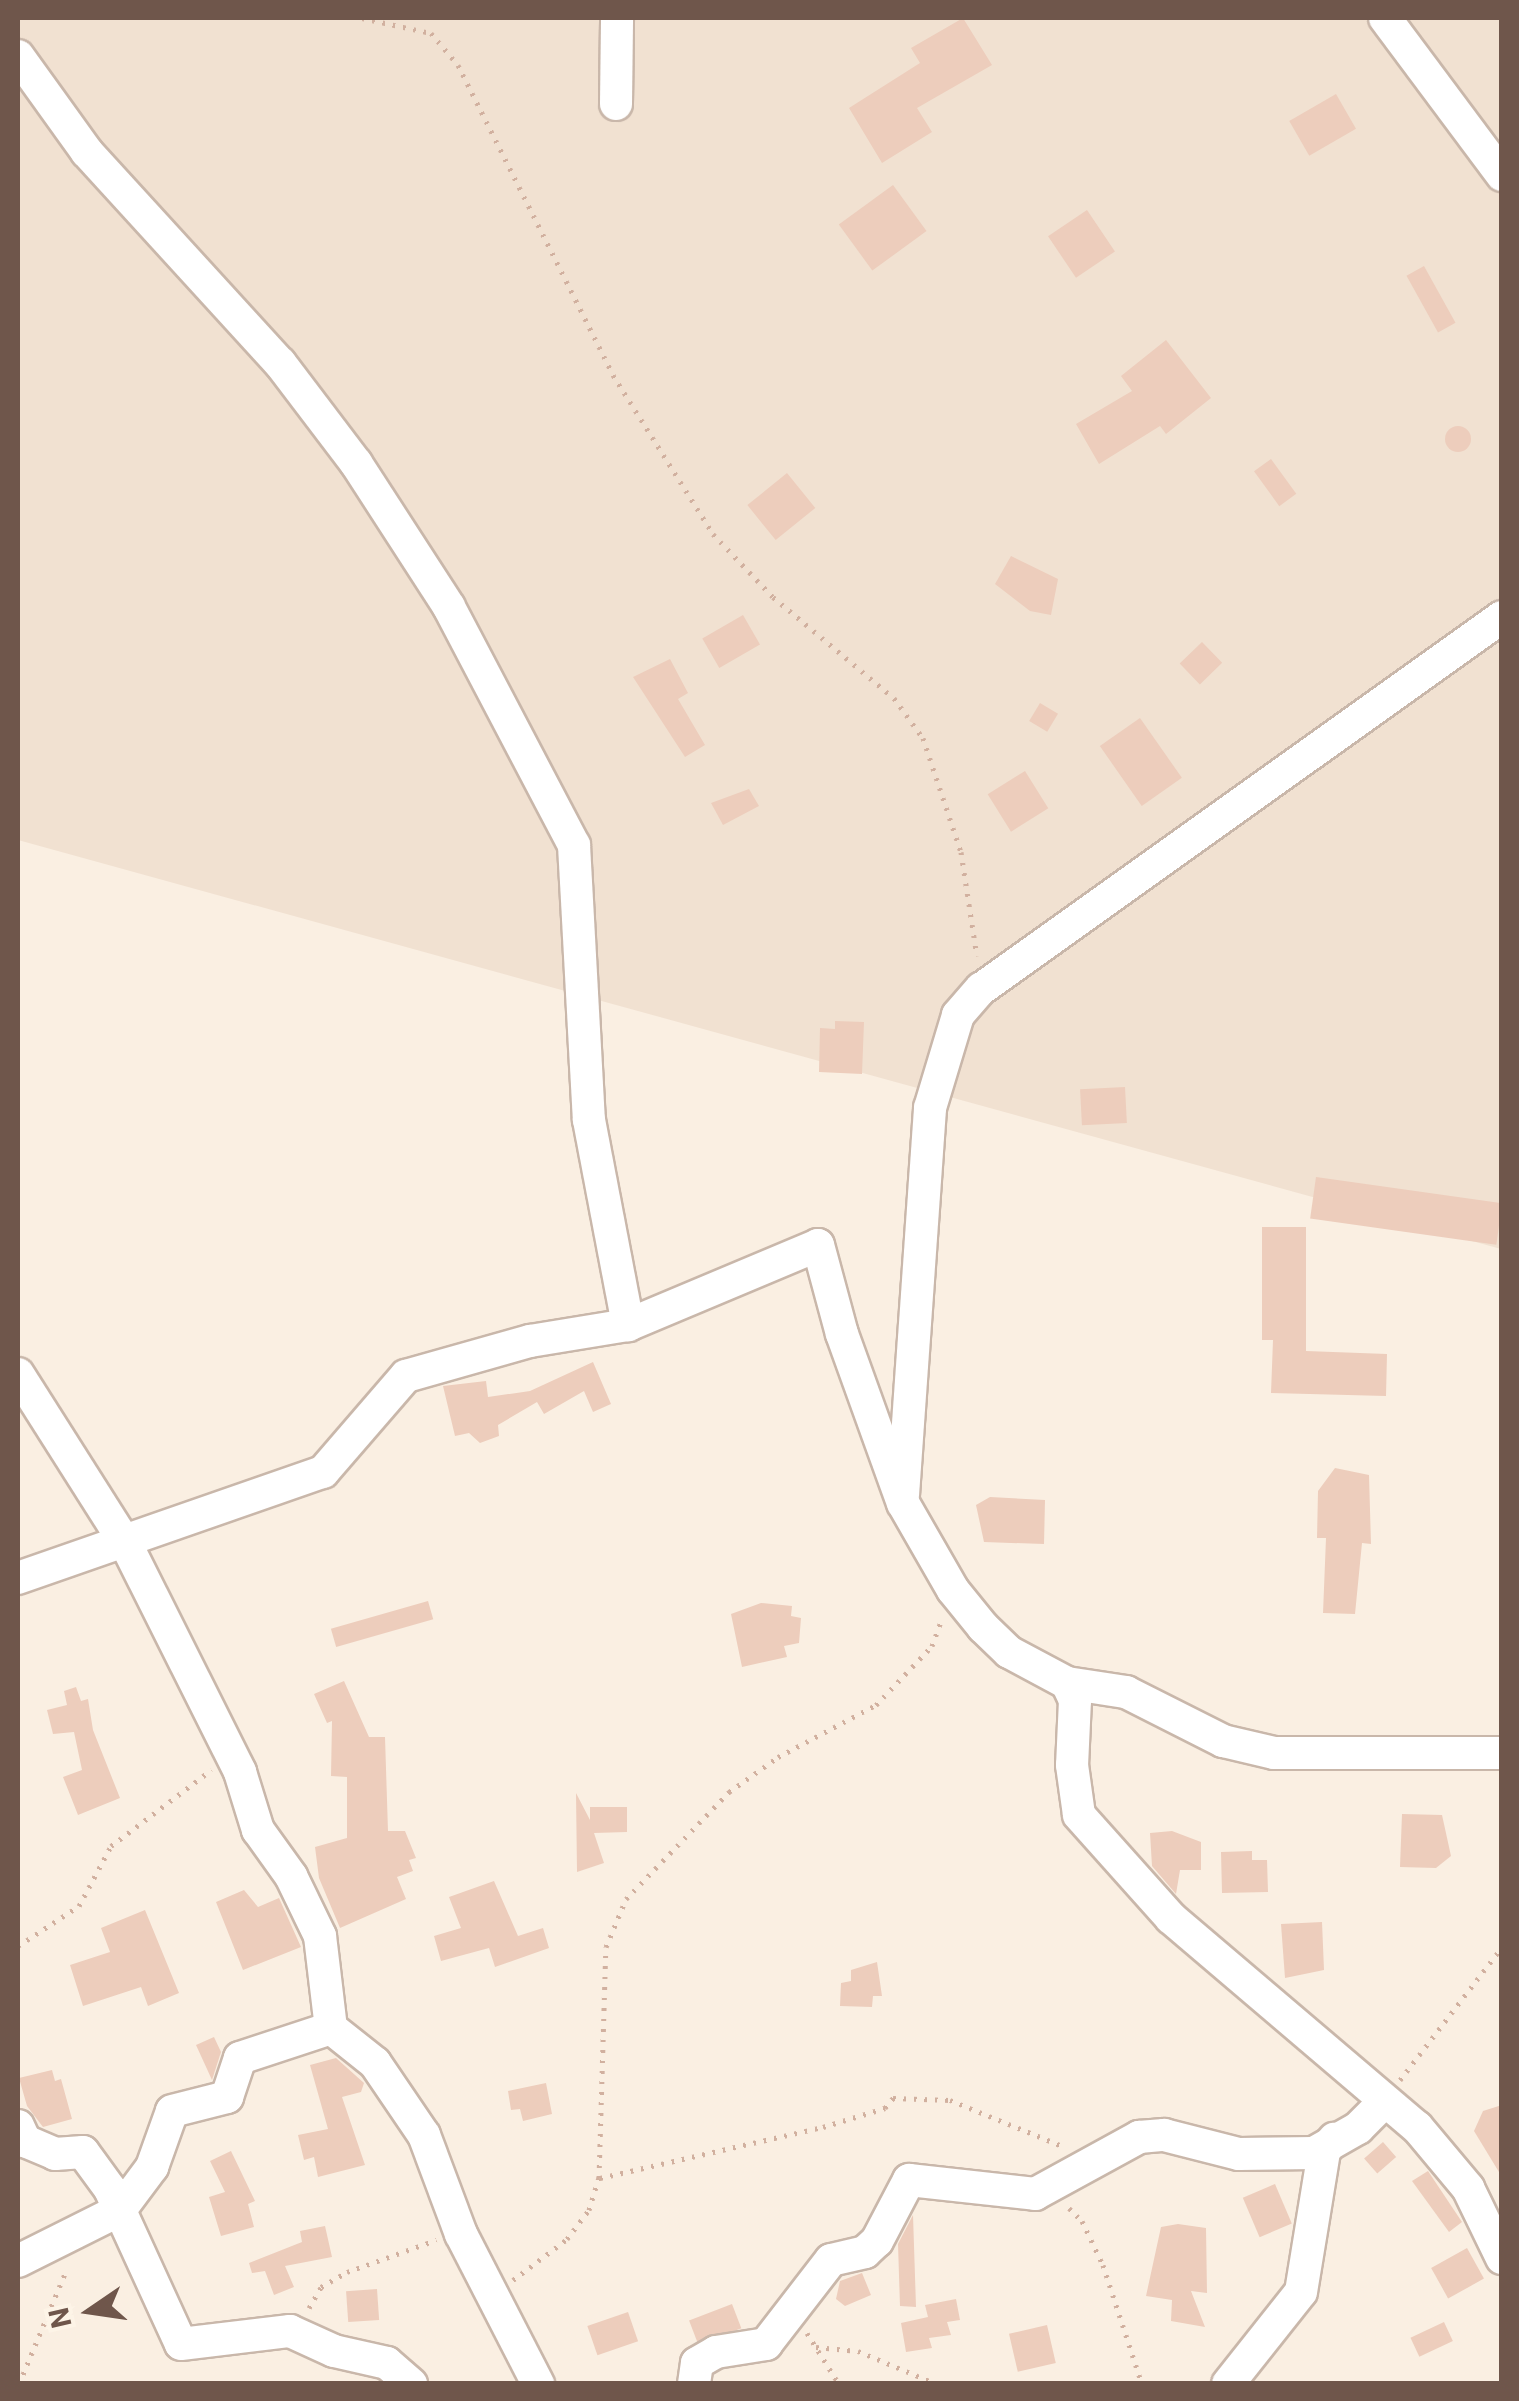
<!DOCTYPE html>
<style>
body{margin:0}
#map{position:relative;width:1519px;height:2401px;overflow:hidden;background:#faefe2;font-family:Roboto,sans-serif}
div>[style]{position:absolute}
.residential>*{inset:0;background:#f1e1d1}
.building>*{inset:0;background:#edcdbc;transform-origin:0 0}
.round{border-radius:50%}
.path>*{height:5px;margin-top:-2.5px;transform-origin:0;background:repeating-linear-gradient(90deg,#d1b09f 0 2.5px,transparent 0 10.5px)}
.roads{filter:drop-shadow(2px 0 #c9b7aa) drop-shadow(-2px 0 #c9b7aa) drop-shadow(0 2px #c9b7aa) drop-shadow(0 -2px #c9b7aa)}
.minor>*{height:32px;margin:-16px;padding:0 16px;transform-origin:16px;border-radius:16px;background:#fff}
span{translate:-50% -50%;white-space:nowrap;text-align:center;line-height:1.15;-webkit-text-stroke:10px #fdf4e7;paint-order:stroke}
.frame{position:absolute;inset:0;border:20px solid #6f564b;pointer-events:none}
.north{position:absolute;left:40px;top:2261px;width:100px;height:100px;-webkit-text-stroke:8px #fdf4e7;paint-order:stroke;rotate:257deg;font-size:28px;font-weight:700;line-height:40px;text-align:center;color:#6f564b}
.north::after{content:'';display:block;margin:auto;width:35px;height:45px;background:#6f564b;clip-path:polygon(50% 0,100% 100%,50% 72%,0 100%)}
</style>
<div id="map">
<div class="residential">
<div style="clip-path:polygon(18px 18px,1501px 18px,1501px 1249px,18px 840px)"></div>
</div>
<div class="building">
<div style="clip-path:polygon(963px 18px,992px 65px,917px 108px,932px 132px,882px 163px,849px 108px,920px 63px,911px 48px)"></div>
<div style="left:1336px;top:94px;width:40px;height:54px;rotate:60deg"></div>
<div style="left:893px;top:185px;width:57px;height:67px;rotate:54deg"></div>
<div style="left:1087px;top:210px;width:50px;height:47px;rotate:56deg"></div>
<div style="left:1424px;top:266px;width:65px;height:20px;rotate:61deg"></div>
<div style="clip-path:polygon(1166px 340px,1211px 398px,1166px 434px,1160px 426px,1099px 464px,1076px 424px,1132px 391px,1121px 376px)"></div>
<div class="round" style="left:1445px;top:426px;width:26px;height:26px"></div>
<div style="left:1271px;top:459px;width:43px;height:21px;rotate:54deg"></div>
<div style="left:787px;top:473px;width:45px;height:51px;rotate:51deg"></div>
<div style="clip-path:polygon(1011px 556px,1058px 579px,1051px 615px,1030px 611px,995px 584px)"></div>
<div style="left:743px;top:615px;width:34px;height:47px;rotate:60deg"></div>
<div style="left:1202px;top:642px;width:29px;height:31px;rotate:46deg"></div>
<div style="clip-path:polygon(670px 659px,688px 693px,678px 699px,705px 745px,685px 757px,633px 677px)"></div>
<div style="left:1040px;top:703px;width:21px;height:21px;rotate:31deg"></div>
<div style="left:1140px;top:718px;width:73px;height:49px;rotate:55deg"></div>
<div style="left:1025px;top:771px;width:44px;height:44px;rotate:58deg"></div>
<div style="clip-path:polygon(749px 789px,759px 806px,723px 825px,711px 803px)"></div>
<div style="clip-path:polygon(835px 1021px,864px 1022px,862px 1074px,819px 1072px,820px 1028px,835px 1029px)"></div>
<div style="left:1125px;top:1087px;width:36px;height:45px;rotate:87deg"></div>
<div style="left:1316px;top:1177px;width:188px;height:42px;rotate:8deg"></div>
<div style="clip-path:polygon(1262px 1227px,1306px 1227px,1306px 1351px,1387px 1354px,1386px 1396px,1271px 1393px,1273px 1340px,1262px 1340px)"></div>
<div style="clip-path:polygon(593px 1362px,611px 1404px,593px 1412px,584px 1391px,544px 1414px,537px 1402px,498px 1425px,499px 1436px,480px 1443px,469px 1433px,455px 1436px,443px 1386px,486px 1381px,488px 1397px,530px 1391px)"></div>
<div style="clip-path:polygon(1335px 1468px,1369px 1475px,1371px 1544px,1362px 1543px,1355px 1614px,1323px 1613px,1326px 1538px,1317px 1538px,1318px 1491px)"></div>
<div style="clip-path:polygon(990px 1497px,1045px 1500px,1044px 1544px,984px 1542px,976px 1505px)"></div>
<div style="left:428px;top:1601px;width:19px;height:101px;rotate:74deg"></div>
<div style="clip-path:polygon(761px 1603px,792px 1606px,791px 1616px,801px 1618px,799px 1643px,784px 1646px,787px 1657px,742px 1667px,731px 1614px)"></div>
<div style="clip-path:polygon(344px 1681px,369px 1737px,385px 1737px,388px 1831px,405px 1831px,416px 1858px,409px 1860px,413px 1871px,397px 1877px,406px 1899px,340px 1928px,319px 1878px,315px 1847px,347px 1838px,347px 1777px,331px 1776px,332px 1721px,327px 1723px,314px 1694px)"></div>
<div style="clip-path:polygon(76px 1687px,81px 1701px,88px 1699px,93px 1730px,120px 1798px,78px 1815px,63px 1777px,82px 1770px,74px 1732px,53px 1734px,47px 1710px,67px 1705px,64px 1691px)"></div>
<div style="clip-path:polygon(576px 1793px,590px 1820px,590px 1807px,627px 1807px,627px 1832px,594px 1833px,604px 1863px,577px 1872px)"></div>
<div style="clip-path:polygon(1402px 1814px,1442px 1815px,1451px 1856px,1436px 1868px,1400px 1867px)"></div>
<div style="clip-path:polygon(1172px 1831px,1201px 1842px,1201px 1870px,1180px 1870px,1176px 1894px,1152px 1866px,1150px 1833px)"></div>
<div style="clip-path:polygon(1252px 1851px,1252px 1860px,1267px 1860px,1268px 1892px,1222px 1893px,1221px 1852px)"></div>
<div style="clip-path:polygon(494px 1881px,518px 1936px,543px 1928px,549px 1948px,495px 1967px,489px 1948px,441px 1961px,434px 1936px,461px 1928px,449px 1897px)"></div>
<div style="clip-path:polygon(244px 1890px,258px 1907px,279px 1898px,301px 1947px,243px 1970px,216px 1902px)"></div>
<div style="clip-path:polygon(145px 1910px,179px 1993px,148px 2006px,141px 1987px,83px 2006px,70px 1965px,110px 1952px,101px 1928px)"></div>
<div style="clip-path:polygon(1322px 1922px,1324px 1970px,1285px 1978px,1281px 1924px)"></div>
<div style="clip-path:polygon(877px 1962px,882px 1996px,873px 1996px,872px 2007px,840px 2006px,841px 1983px,851px 1981px,851px 1970px)"></div>
<div style="clip-path:polygon(214px 2037px,221px 2052px,212px 2080px,196px 2045px)"></div>
<div style="clip-path:polygon(336px 2058px,364px 2083px,361px 2092px,342px 2097px,365px 2165px,318px 2177px,314px 2157px,304px 2160px,298px 2135px,328px 2129px,310px 2065px)"></div>
<div style="clip-path:polygon(52px 2070px,55px 2081px,61px 2079px,72px 2119px,43px 2127px,27px 2106px,19px 2078px)"></div>
<div style="clip-path:polygon(546px 2083px,552px 2114px,523px 2121px,520px 2109px,511px 2110px,508px 2091px)"></div>
<div style="clip-path:polygon(1502px 2105px,1502px 2177px,1474px 2131px,1483px 2111px)"></div>
<div style="left:1383px;top:2142px;width:20px;height:25px;rotate:49deg"></div>
<div style="clip-path:polygon(231px 2151px,255px 2201px,248px 2204px,254px 2227px,221px 2236px,209px 2197px,225px 2192px,210px 2161px)"></div>
<div style="clip-path:polygon(1428px 2171px,1462px 2222px,1449px 2232px,1412px 2181px)"></div>
<div style="left:1275px;top:2184px;width:43px;height:35px;rotate:67deg"></div>
<div style="clip-path:polygon(913px 2215px,916px 2307px,900px 2306px,898px 2244px)"></div>
<div style="clip-path:polygon(1178px 2224px,1206px 2228px,1207px 2293px,1191px 2291px,1205px 2327px,1171px 2321px,1172px 2300px,1146px 2296px,1161px 2227px)"></div>
<div style="clip-path:polygon(325px 2226px,332px 2257px,285px 2266px,294px 2287px,274px 2295px,265px 2271px,252px 2273px,249px 2263px,302px 2242px,300px 2231px)"></div>
<div style="left:1467px;top:2248px;width:35px;height:41px;rotate:61deg"></div>
<div style="clip-path:polygon(862px 2273px,871px 2295px,845px 2306px,836px 2299px,840px 2281px)"></div>
<div style="left:377px;top:2289px;width:31px;height:31px;rotate:86deg"></div>
<div style="clip-path:polygon(956px 2299px,960px 2320px,947px 2322px,951px 2335px,929px 2338px,932px 2348px,906px 2352px,901px 2323px,928px 2317px,925px 2305px)"></div>
<div style="left:732px;top:2304px;width:26px;height:46px;rotate:69deg"></div>
<div style="left:628px;top:2312px;width:31px;height:43px;rotate:71deg"></div>
<div style="left:1444px;top:2322px;width:21px;height:37px;rotate:65deg"></div>
<div style="left:1047px;top:2325px;width:39px;height:39px;rotate:77deg"></div>
</div>
<div class="path">
<div style="left:362px;top:18px;width:71px;rotate:12.3deg"></div>
<div style="left:431px;top:33px;width:42px;rotate:49.8deg"></div>
<div style="left:458px;top:65px;width:347px;rotate:63.4deg"></div>
<div style="left:613px;top:375px;width:188px;rotate:57.8deg"></div>
<div style="left:713px;top:534px;width:87px;rotate:46.4deg"></div>
<div style="left:773px;top:597px;width:158px;rotate:39.9deg"></div>
<div style="left:894px;top:698px;width:49px;rotate:54.1deg"></div>
<div style="left:923px;top:738px;width:120px;rotate:71.6deg"></div>
<div style="left:961px;top:852px;width:105px;rotate:81.3deg"></div>
<div style="left:18px;top:1946px;width:73px;rotate:-33.3deg"></div>
<div style="left:79px;top:1906px;width:68px;rotate:-61.9deg"></div>
<div style="left:111px;top:1846px;width:126px;rotate:-37.2deg"></div>
<div style="left:1400px;top:2080px;width:168px;rotate:-52.5deg"></div>
<div style="left:600px;top:2178px;width:229px;rotate:-12.9deg"></div>
<div style="left:823px;top:2127px;width:65px;rotate:-17deg"></div>
<div style="left:885px;top:2108px;width:13px;rotate:-51deg"></div>
<div style="left:893px;top:2098px;width:57px;rotate:2deg"></div>
<div style="left:950px;top:2100px;width:121px;rotate:22.3deg"></div>
<div style="left:1069px;top:2208px;width:18px;rotate:45deg"></div>
<div style="left:1082px;top:2221px;width:49px;rotate:64.5deg"></div>
<div style="left:1103px;top:2265px;width:125px;rotate:71.9deg"></div>
<div style="left:513px;top:2280px;width:68px;rotate:-37.2deg"></div>
<div style="left:567px;top:2239px;width:36px;rotate:-53deg"></div>
<div style="left:589px;top:2210px;width:34px;rotate:-73deg"></div>
<div style="left:599px;top:2178px;width:231px;rotate:-88.3deg"></div>
<div style="left:606px;top:1947px;width:52px;rotate:-67.4deg"></div>
<div style="left:626px;top:1899px;width:149px;rotate:-46.1deg"></div>
<div style="left:729px;top:1792px;width:60px;rotate:-35.5deg"></div>
<div style="left:778px;top:1757px;width:111px;rotate:-28deg"></div>
<div style="left:876px;top:1705px;width:81px;rotate:-46.5deg"></div>
<div style="left:932px;top:1646px;width:27px;rotate:-70deg"></div>
<div style="left:309px;top:2308px;width:24px;rotate:-60deg"></div>
<div style="left:321px;top:2287px;width:30px;rotate:-30deg"></div>
<div style="left:347px;top:2272px;width:95px;rotate:-19.8deg"></div>
<div style="left:807px;top:2333px;width:60px;rotate:57.9deg"></div>
<div style="left:816px;top:2347px;width:42px;rotate:5.4deg"></div>
<div style="left:858px;top:2351px;width:86px;rotate:22.7deg"></div>
<div style="left:19px;top:2384px;width:122px;rotate:-67.4deg"></div>
</div>
<div class="roads">
<div class="minor">
<div style="left:1385px;top:18px;width:196px;rotate:53.3deg"></div>
<div style="left:18px;top:56px;width:118px;rotate:54.3deg"></div>
<div style="left:87px;top:152px;width:286px;rotate:47.6deg"></div>
<div style="left:280px;top:363px;width:126px;rotate:52.8deg"></div>
<div style="left:356px;top:463px;width:171px;rotate:57.1deg"></div>
<div style="left:449px;top:607px;width:269px;rotate:62.3deg"></div>
<div style="left:574px;top:845px;width:275px;rotate:86.9deg"></div>
<div style="left:589px;top:1120px;width:209px;rotate:79.2deg"></div>
<div style="left:616px;top:104px;width:86px;rotate:-89.3deg"></div>
<div style="left:18px;top:1374px;width:201px;rotate:57.6deg"></div>
<div style="left:126px;top:1544px;width:255px;rotate:63.4deg"></div>
<div style="left:240px;top:1772px;width:61px;rotate:72.8deg"></div>
<div style="left:258px;top:1830px;width:57px;rotate:54.3deg"></div>
<div style="left:291px;top:1876px;width:67px;rotate:64.2deg"></div>
<div style="left:320px;top:1936px;width:93px;rotate:83.2deg"></div>
<div style="left:331px;top:2028px;width:56px;rotate:38.5deg"></div>
<div style="left:375px;top:2063px;width:87px;rotate:55.8deg"></div>
<div style="left:424px;top:2135px;width:106px;rotate:69.5deg"></div>
<div style="left:461px;top:2234px;width:169px;rotate:62.8deg"></div>
<div style="left:903px;top:1495px;width:388px;rotate:-86deg"></div>
<div style="left:930px;top:1108px;width:97px;rotate:-73.2deg"></div>
<div style="left:958px;top:1015px;width:35px;rotate:-49deg"></div>
<div style="left:981px;top:989px;width:640px;rotate:-35.53deg"></div>
<div style="left:18px;top:1578px;width:323px;rotate:-19.2deg"></div>
<div style="left:323px;top:1472px;width:127px;rotate:-49.2deg"></div>
<div style="left:406px;top:1376px;width:129px;rotate:-15.8deg"></div>
<div style="left:530px;top:1341px;width:99px;rotate:-9.3deg"></div>
<div style="left:628px;top:1325px;width:206px;rotate:-22.8deg"></div>
<div style="left:818px;top:1245px;width:92px;rotate:74.9deg"></div>
<div style="left:842px;top:1334px;width:180px;rotate:70.2deg"></div>
<div style="left:903px;top:1503px;width:100px;rotate:60.1deg"></div>
<div style="left:953px;top:1590px;width:48px;rotate:51deg"></div>
<div style="left:983px;top:1627px;width:36px;rotate:44deg"></div>
<div style="left:1009px;top:1652px;width:66px;rotate:28.1deg"></div>
<div style="left:1067px;top:1683px;width:19px;rotate:65deg"></div>
<div style="left:1075px;top:1700px;width:65px;rotate:92.6deg"></div>
<div style="left:1072px;top:1765px;width:50px;rotate:82deg"></div>
<div style="left:1079px;top:1815px;width:138px;rotate:48.2deg"></div>
<div style="left:1171px;top:1918px;width:323px;rotate:40.4deg"></div>
<div style="left:1417px;top:2127px;width:80px;rotate:50.1deg"></div>
<div style="left:1468px;top:2188px;width:78px;rotate:64.1deg"></div>
<div style="left:1067px;top:1683px;width:60px;rotate:8.7deg"></div>
<div style="left:1126px;top:1692px;width:109px;rotate:26.8deg"></div>
<div style="left:1223px;top:1741px;width:52px;rotate:13.2deg"></div>
<div style="left:1274px;top:1753px;width:228px"></div>
<div style="left:18px;top:2126px;width:17px;rotate:65deg"></div>
<div style="left:25px;top:2141px;width:33px;rotate:23deg"></div>
<div style="left:55px;top:2154px;width:28px;rotate:-4deg"></div>
<div style="left:83px;top:2152px;width:46px;rotate:53.9deg"></div>
<div style="left:110px;top:2189px;width:170px;rotate:65.4deg"></div>
<div style="left:181px;top:2344px;width:110px;rotate:-6.8deg"></div>
<div style="left:290px;top:2331px;width:48px;rotate:24.4deg"></div>
<div style="left:334px;top:2351px;width:54px;rotate:12.8deg"></div>
<div style="left:387px;top:2363px;width:32px;rotate:41deg"></div>
<div style="left:18px;top:2261px;width:114px;rotate:-26.6deg"></div>
<div style="left:120px;top:2210px;width:54px;rotate:-53.3deg"></div>
<div style="left:152px;top:2167px;width:59px;rotate:-70.3deg"></div>
<div style="left:172px;top:2111px;width:57px;rotate:-14.3deg"></div>
<div style="left:227px;top:2097px;width:41px;rotate:-71.6deg"></div>
<div style="left:240px;top:2058px;width:96px;rotate:-18.2deg"></div>
<div style="left:694px;top:2384px;width:21px;rotate:-82deg"></div>
<div style="left:697px;top:2363px;width:22px;rotate:-30deg"></div>
<div style="left:716px;top:2352px;width:51px;rotate:-9.1deg"></div>
<div style="left:766px;top:2344px;width:106px;rotate:-52.3deg"></div>
<div style="left:831px;top:2260px;width:35px;rotate:-13deg"></div>
<div style="left:865px;top:2252px;width:16px;rotate:-43deg"></div>
<div style="left:877px;top:2241px;width:69px;rotate:-62.3deg"></div>
<div style="left:909px;top:2180px;width:127px;rotate:6.3deg"></div>
<div style="left:1035px;top:2194px;width:119px;rotate:-28.7deg"></div>
<div style="left:1139px;top:2137px;width:25px;rotate:-5deg"></div>
<div style="left:1164px;top:2135px;width:77px;rotate:14.2deg"></div>
<div style="left:1239px;top:2154px;width:75px;rotate:-0.8deg"></div>
<div style="left:1314px;top:2153px;width:51px;rotate:-29.6deg"></div>
<div style="left:1358px;top:2128px;width:37px;rotate:-45deg"></div>
<div style="left:1228px;top:2384px;width:117px;rotate:-51.6deg"></div>
<div style="left:1301px;top:2292px;width:143px;rotate:-80.7deg"></div>
<div style="left:1324px;top:2151px;width:16px;rotate:-50deg"></div>
</div>
</div>
<div class="frame"></div>
<div class="north">N</div>
</div>
